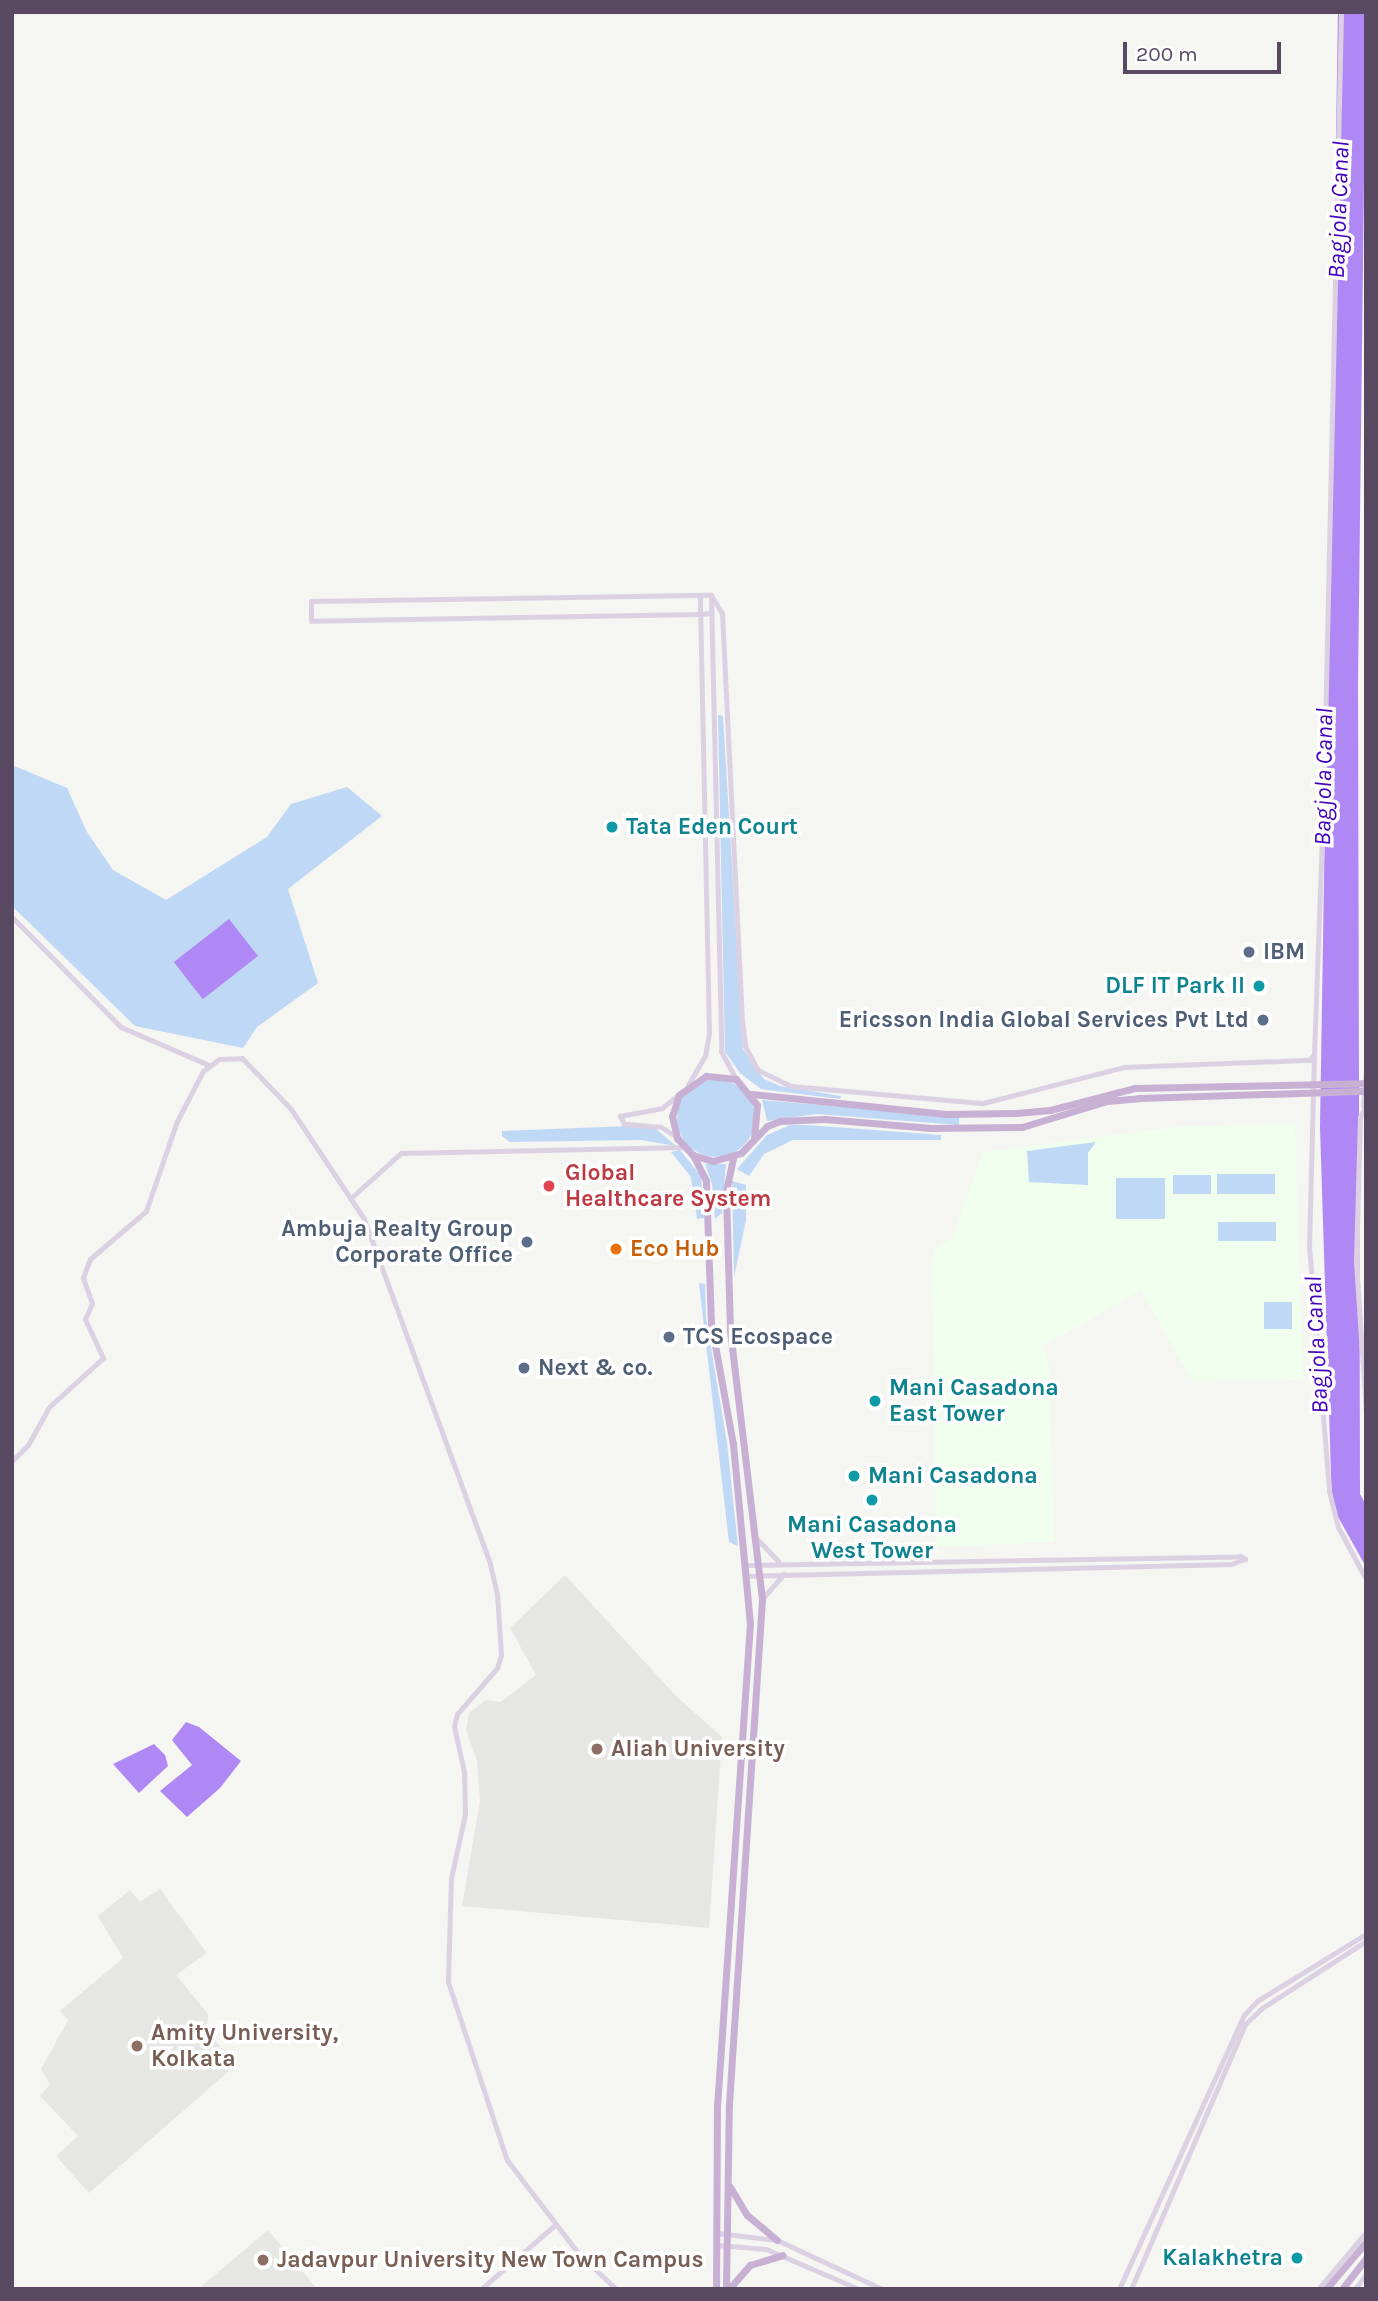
<!DOCTYPE html>
<style>
body{margin:0}
#map{position:relative;width:1378px;height:2301px;overflow:hidden;background:#f5f5f2;font-family:Karla,sans-serif}
div>[style]{position:absolute}
.commercial>*{inset:0;background:#f0feed}
.education>*{inset:0;background:#e6e6e4}
.green>*{inset:0;background:#bfd8f5;transform-origin:0 0}
.round{border-radius:50%}
.water>*{inset:0;background:#af88f5;transform-origin:0 0}
.minor>*{height:5px;margin:-2.5px;padding:0 2.5px;transform-origin:2.5px;border-radius:2.5px;background:#dcd0e3}
.major>*{height:7px;margin:-3.5px;padding:0 3.5px;transform-origin:3.5px;border-radius:3.5px;background:#c7b0d3}
.major-bridge>*{height:7px;margin:-3.5px;padding:0 3.5px;transform-origin:3.5px;border-radius:3.5px;background:#c7b0d3}
.dots>*{width:19px;height:19px;translate:-50% -50%;box-sizing:border-box;border:4px solid #fff;border-radius:50%}
span{translate:-50% -50%;white-space:nowrap;text-align:center;line-height:1.15;-webkit-text-stroke:7px #fff;paint-order:stroke}
.culture-label{font-size:23px;color:#0d838f;font-weight:700}
.left{translate:0 -50%;text-align:left}
.right{translate:-100% -50%;text-align:right}
.service-label{font-size:23px;color:#4e5e75;font-weight:700}
.health-label{font-size:23px;color:#be3a42;font-weight:700}
.food-label{font-size:23px;color:#c56008;font-weight:700}
.education-label{font-size:23px;color:#785e54;font-weight:700}
.water-label{font-size:24px;color:#4300bd;font-style:italic}
.frame{position:absolute;inset:0;border:14px solid #584862;pointer-events:none}
.scale{position:absolute;left:1123px;top:42px;width:158px;height:32px;box-sizing:border-box;border:4px solid #584862;border-top:0;padding-left:9px;font-size:21px;line-height:24px;white-space:nowrap;color:#584862;-webkit-text-stroke:5px #fff;paint-order:stroke}
</style>
<div id="map">
<div class="commercial">
<div style="clip-path:polygon(1295px 1123px,1303px 1380px,1192px 1381px,1141px 1290px,1042px 1347px,1049px 1362px,1054px 1542px,936px 1547px,932px 1261px,936px 1248px,952px 1238px,983px 1152px,1175px 1127px)"></div>
</div>
<div class="education">
<div style="clip-path:polygon(565px 1575px,676px 1696px,722px 1737px,709px 1928px,462px 1906px,480px 1800px,477px 1761px,466px 1730px,469px 1713px,486px 1700px,501px 1702px,536px 1675px,510px 1628px)"></div>
<div style="clip-path:polygon(160px 1889px,207px 1953px,176px 1975px,208px 2014px,207px 2032px,233px 2060px,228px 2072px,89px 2193px,56px 2156px,78px 2136px,40px 2096px,50px 2084px,41px 2069px,68px 2020px,60px 2011px,123px 1958px,98px 1916px,130px 1890px,140px 1902px)"></div>
<div style="clip-path:polygon(268px 2230px,317px 2289px,198px 2289px)"></div>
</div>
<div class="green">
<div style="clip-path:polygon(718px 715px,723px 716px,743px 1049px,764px 1079px,780px 1086px,841px 1096px,840px 1099px,761px 1089px,740px 1073px,725px 1052px)"></div>
<div style="clip-path:polygon(12px 765px,67px 788px,87px 832px,113px 870px,166px 900px,267px 837px,291px 804px,347px 787px,382px 816px,288px 889px,318px 983px,257px 1027px,243px 1048px,135px 1026px,12px 906px)"></div>
<div class="round" style="left:677px;top:1079px;width:78px;height:78px"></div>
<div style="clip-path:polygon(762px 1100px,959px 1117px,959px 1125px,817px 1114px,767px 1121px)"></div>
<div style="clip-path:polygon(790px 1125px,807px 1125px,941px 1135px,941px 1140px,793px 1140px,764px 1154px,749px 1176px,737px 1169px,767px 1135px)"></div>
<div style="clip-path:polygon(628px 1126px,656px 1129px,676px 1146px,641px 1140px,510px 1142px,502px 1136px,502px 1131px)"></div>
<div style="clip-path:polygon(1096px 1142px,1088px 1153px,1088px 1185px,1029px 1182px,1027px 1151px)"></div>
<div style="clip-path:polygon(680px 1150px,701px 1176px,704px 1218px,697px 1219px,691px 1177px,671px 1152px)"></div>
<div style="clip-path:polygon(705px 1164px,726px 1164px,722px 1213px,715px 1219px,712px 1184px)"></div>
<div style="left:1275px;top:1174px;width:20px;height:58px;rotate:90deg"></div>
<div style="left:1211px;top:1175px;width:19px;height:38px;rotate:90deg"></div>
<div style="left:1116px;top:1178px;width:49px;height:41px"></div>
<div style="clip-path:polygon(732px 1181px,746px 1185px,746px 1220px,734px 1277px)"></div>
<div style="left:1276px;top:1222px;width:19px;height:58px;rotate:90deg"></div>
<div style="clip-path:polygon(699px 1283px,705px 1284px,706px 1318px,727px 1443px,738px 1546px,729px 1542px)"></div>
<div style="left:1292px;top:1302px;width:27px;height:28px;rotate:90deg"></div>
</div>
<div class="water">
<div style="clip-path:polygon(1338px 12px,1366px 12px,1358px 685px,1360px 1494px,1366px 1505px,1366px 1567px,1332px 1506px,1320px 1127px)"></div>
<div style="left:229px;top:919px;width:47px;height:70px;rotate:52deg"></div>
<div style="clip-path:polygon(186px 1722px,199px 1727px,241px 1761px,220px 1788px,187px 1817px,160px 1791px,192px 1765px,172px 1740px)"></div>
<div style="clip-path:polygon(154px 1744px,165px 1755px,168px 1766px,139px 1793px,113px 1764px)"></div>
</div>
<div class="minor">
<div style="left:700px;top:595px;width:19px;rotate:90deg"></div>
<div style="left:700px;top:614px;width:11px;rotate:-5deg"></div>
<div style="left:711px;top:595px;width:21px;rotate:59deg"></div>
<div style="left:722px;top:613px;width:407px;rotate:87.2deg"></div>
<div style="left:742px;top:1020px;width:26px;rotate:83deg"></div>
<div style="left:745px;top:1046px;width:27px;rotate:62deg"></div>
<div style="left:758px;top:1070px;width:37px;rotate:26deg"></div>
<div style="left:791px;top:1086px;width:193px;rotate:5.1deg"></div>
<div style="left:983px;top:1103px;width:146px;rotate:-14.3deg"></div>
<div style="left:1124px;top:1067px;width:186px;rotate:-2.2deg"></div>
<div style="left:1310px;top:1060px;width:7px;rotate:-56deg"></div>
<div style="left:1314px;top:1054px;width:279px;rotate:-87.9deg"></div>
<div style="left:1324px;top:775px;width:763px;rotate:-88.72deg"></div>
<div style="left:12px;top:917px;width:155px;rotate:45.3deg"></div>
<div style="left:121px;top:1027px;width:96px;rotate:23.4deg"></div>
<div style="left:1314px;top:1056px;width:190px;rotate:91.5deg"></div>
<div style="left:1309px;top:1246px;width:246px;rotate:85.3deg"></div>
<div style="left:1329px;top:1491px;width:37px;rotate:76deg"></div>
<div style="left:1338px;top:1527px;width:59px;rotate:61.7deg"></div>
<div style="left:688px;top:1085px;width:34px;rotate:-60deg"></div>
<div style="left:705px;top:1056px;width:23px;rotate:-80deg"></div>
<div style="left:709px;top:1033px;width:419px;rotate:-91.2deg"></div>
<div style="left:700px;top:614px;width:389px;rotate:179deg"></div>
<div style="left:311px;top:621px;width:20px;rotate:-90deg"></div>
<div style="left:311px;top:601px;width:400px;rotate:-0.9deg"></div>
<div style="left:711px;top:595px;width:456px;rotate:88.7deg"></div>
<div style="left:721px;top:1051px;width:32px;rotate:62deg"></div>
<div style="left:1366px;top:1104px;width:14px;rotate:115deg"></div>
<div style="left:1360px;top:1117px;width:145px;rotate:91.6deg"></div>
<div style="left:1356px;top:1262px;width:152px;rotate:86.2deg"></div>
<div style="left:1363px;top:1105px;width:33px;rotate:-85deg"></div>
<div style="left:675px;top:1136px;width:17px;rotate:-147deg"></div>
<div style="left:661px;top:1127px;width:37px;rotate:-175deg"></div>
<div style="left:624px;top:1124px;width:9px;rotate:-117deg"></div>
<div style="left:620px;top:1116px;width:43px;rotate:-10.8deg"></div>
<div style="left:662px;top:1108px;width:19px;rotate:-39deg"></div>
<div style="left:353px;top:1196px;width:64px;rotate:-41.9deg"></div>
<div style="left:401px;top:1153px;width:283px;rotate:-1.2deg"></div>
<div style="left:12px;top:1461px;width:23px;rotate:-45deg"></div>
<div style="left:28px;top:1445px;width:43px;rotate:-61.1deg"></div>
<div style="left:49px;top:1407px;width:73px;rotate:-42.2deg"></div>
<div style="left:103px;top:1358px;width:43px;rotate:-114.8deg"></div>
<div style="left:85px;top:1319px;width:17px;rotate:-66deg"></div>
<div style="left:92px;top:1303px;width:27px;rotate:-110deg"></div>
<div style="left:83px;top:1278px;width:20px;rotate:-70deg"></div>
<div style="left:90px;top:1259px;width:74px;rotate:-40.6deg"></div>
<div style="left:146px;top:1211px;width:95px;rotate:-71deg"></div>
<div style="left:177px;top:1121px;width:56px;rotate:-62.5deg"></div>
<div style="left:203px;top:1071px;width:20px;rotate:-37deg"></div>
<div style="left:219px;top:1059px;width:23px;rotate:-2deg"></div>
<div style="left:242px;top:1058px;width:71px;rotate:46.1deg"></div>
<div style="left:291px;top:1109px;width:132px;rotate:56.4deg"></div>
<div style="left:364px;top:1219px;width:367px;rotate:69.9deg"></div>
<div style="left:490px;top:1564px;width:31px;rotate:77deg"></div>
<div style="left:497px;top:1594px;width:61px;rotate:86.2deg"></div>
<div style="left:501px;top:1655px;width:14px;rotate:107deg"></div>
<div style="left:497px;top:1668px;width:61px;rotate:131deg"></div>
<div style="left:457px;top:1714px;width:12px;rotate:104deg"></div>
<div style="left:454px;top:1726px;width:47px;rotate:77.7deg"></div>
<div style="left:464px;top:1772px;width:42px;rotate:88.6deg"></div>
<div style="left:465px;top:1814px;width:66px;rotate:102.3deg"></div>
<div style="left:451px;top:1878px;width:104px;rotate:91.7deg"></div>
<div style="left:448px;top:1982px;width:188px;rotate:71.7deg"></div>
<div style="left:507px;top:2160px;width:117px;rotate:52.6deg"></div>
<div style="left:578px;top:2253px;width:52px;rotate:43.5deg"></div>
<div style="left:756px;top:1538px;width:32px;rotate:46deg"></div>
<div style="left:746px;top:1565px;width:494px;rotate:-1deg"></div>
<div style="left:1240px;top:1556px;width:6px;rotate:31deg"></div>
<div style="left:1245px;top:1559px;width:15px;rotate:160deg"></div>
<div style="left:1231px;top:1564px;width:484px;rotate:178.6deg"></div>
<div style="left:762px;top:1599px;width:33px;rotate:-49deg"></div>
<div style="left:717px;top:2233px;width:60px;rotate:6.7deg"></div>
<div style="left:777px;top:2240px;width:116px;rotate:25deg"></div>
<div style="left:717px;top:2245px;width:49px;rotate:4.7deg"></div>
<div style="left:766px;top:2249px;width:101px;rotate:23.3deg"></div>
<div style="left:481px;top:2289px;width:98px;rotate:-40.9deg"></div>
<div style="left:1119px;top:2289px;width:301px;rotate:-65.5deg"></div>
<div style="left:1244px;top:2015px;width:19px;rotate:-47deg"></div>
<div style="left:1257px;top:2001px;width:128px;rotate:-31.6deg"></div>
<div style="left:1131px;top:2289px;width:288px;rotate:-66.7deg"></div>
<div style="left:1245px;top:2024px;width:23px;rotate:-43deg"></div>
<div style="left:1262px;top:2008px;width:124px;rotate:-32.8deg"></div>
<div style="left:1318px;top:2289px;width:75px;rotate:-49.9deg"></div>
<div style="left:1355px;top:2289px;width:19px;rotate:-54deg"></div>
</div>
<div class="major">
<div style="left:752px;top:1094px;width:195px;rotate:5.9deg"></div>
<div style="left:946px;top:1114px;width:70px;rotate:-0.8deg"></div>
<div style="left:1016px;top:1113px;width:34px;rotate:-5deg"></div>
<div style="left:1050px;top:1110px;width:88px;rotate:-14.5deg"></div>
<div style="left:754px;top:1139px;width:34px;rotate:-85deg"></div>
<div style="left:757px;top:1105px;width:33px;rotate:-129deg"></div>
<div style="left:736px;top:1079px;width:30px;rotate:-174deg"></div>
<div style="left:706px;top:1076px;width:33px;rotate:145deg"></div>
<div style="left:679px;top:1095px;width:22px;rotate:108deg"></div>
<div style="left:672px;top:1116px;width:23px;rotate:77deg"></div>
<div style="left:677px;top:1138px;width:23px;rotate:47deg"></div>
<div style="left:693px;top:1155px;width:21px;rotate:17deg"></div>
<div style="left:713px;top:1161px;width:29px;rotate:-16deg"></div>
<div style="left:741px;top:1153px;width:37px;rotate:-46deg"></div>
<div style="left:767px;top:1126px;width:14px;rotate:-21deg"></div>
<div style="left:780px;top:1121px;width:45px;rotate:-2.5deg"></div>
<div style="left:825px;top:1119px;width:106px;rotate:4.9deg"></div>
<div style="left:931px;top:1128px;width:91px;rotate:-0.6deg"></div>
<div style="left:1022px;top:1127px;width:89px;rotate:-17deg"></div>
<div style="left:1107px;top:1101px;width:32px;rotate:-5deg"></div>
<div style="left:693px;top:1155px;width:29px;rotate:63deg"></div>
<div style="left:706px;top:1181px;width:142px;rotate:88deg"></div>
<div style="left:711px;top:1323px;width:123px;rotate:79.7deg"></div>
<div style="left:733px;top:1444px;width:180px;rotate:84.6deg"></div>
<div style="left:750px;top:1623px;width:482px;rotate:93.9deg"></div>
<div style="left:717px;top:2104px;width:185px;rotate:90.3deg"></div>
<div style="left:730px;top:2187px;width:33px;rotate:59deg"></div>
<div style="left:747px;top:2215px;width:39px;rotate:40deg"></div>
<div style="left:726px;top:2289px;width:185px;rotate:-89.1deg"></div>
<div style="left:729px;top:2104px;width:506px;rotate:-86.26deg"></div>
<div style="left:762px;top:1599px;width:272px;rotate:-96.8deg"></div>
<div style="left:730px;top:1329px;width:138px;rotate:-91.7deg"></div>
<div style="left:726px;top:1191px;width:34px;rotate:-78deg"></div>
<div style="left:729px;top:2289px;width:32px;rotate:-49deg"></div>
<div style="left:750px;top:2265px;width:34px;rotate:-17deg"></div>
<div style="left:1326px;top:2289px;width:62px;rotate:-49.6deg"></div>
<div style="left:1342px;top:2289px;width:39px;rotate:-52deg"></div>
</div>
<div class="major-bridge">
<div style="left:1135px;top:1088px;width:231px;rotate:-1.2deg"></div>
<div style="left:1139px;top:1098px;width:227px;rotate:-1.8deg"></div>
</div>
<div class="dots">
<div style="left:612px;top:827px;background:#0f9aa8"></div>
<div style="left:1249px;top:952px;background:#5c6f8a"></div>
<div style="left:1259px;top:986px;background:#0f9aa8"></div>
<div style="left:1263px;top:1020px;background:#5c6f8a"></div>
<div style="left:549px;top:1186px;background:#e0444e"></div>
<div style="left:527px;top:1242px;background:#5c6f8a"></div>
<div style="left:616px;top:1249px;background:#e8710a"></div>
<div style="left:669px;top:1337px;background:#5c6f8a"></div>
<div style="left:524px;top:1368px;background:#5c6f8a"></div>
<div style="left:875px;top:1401px;background:#0f9aa8"></div>
<div style="left:854px;top:1476px;background:#0f9aa8"></div>
<div style="left:872px;top:1500px;background:#0f9aa8"></div>
<div style="left:597px;top:1749px;background:#8d6e63"></div>
<div style="left:137px;top:2046px;background:#8d6e63"></div>
<div style="left:1297px;top:2258px;background:#0f9aa8"></div>
<div style="left:263px;top:2260px;background:#8d6e63"></div>
</div>
<div class="culture-label">
<span class="left" style="left:626px;top:827px">Tata Eden Court</span>
<span class="right" style="left:1245px;top:986px">DLF IT Park II</span>
<span class="left" style="left:889px;top:1401px">Mani Casadona<br>East Tower</span>
<span class="left" style="left:868px;top:1476px">Mani Casadona</span>
<span style="left:872px;top:1538px">Mani Casadona<br>West Tower</span>
<span class="right" style="left:1283px;top:2258px">Kalakhetra</span>
</div>
<div class="service-label">
<span class="left" style="left:1263px;top:952px">IBM</span>
<span class="right" style="left:1249px;top:1020px">Ericsson India Global Services Pvt Ltd</span>
<span class="right" style="left:513px;top:1242px">Ambuja Realty Group<br>Corporate Office</span>
<span class="left" style="left:683px;top:1337px">TCS Ecospace</span>
<span class="left" style="left:538px;top:1368px">Next &amp; co.</span>
</div>
<div class="health-label">
<span class="left" style="left:565px;top:1186px">Global<br>Healthcare System</span>
</div>
<div class="food-label">
<span class="left" style="left:630px;top:1249px">Eco Hub</span>
</div>
<div class="education-label">
<span class="left" style="left:611px;top:1749px">Aliah University</span>
<span class="left" style="left:151px;top:2046px">Amity University,<br>Kolkata</span>
<span class="left" style="left:277px;top:2260px">Jadavpur University New Town Campus</span>
</div>
<div class="water-label">
<span style="left:1339px;top:210px;rotate:-88deg">Bagjola Canal</span>
<span style="left:1324px;top:777px;rotate:-89deg">Bagjola Canal</span>
<span style="left:1317px;top:1345px;rotate:-93deg">Bagjola Canal</span>
</div>
<div class="frame"></div>
<div class="scale">200 m</div>
</div>
